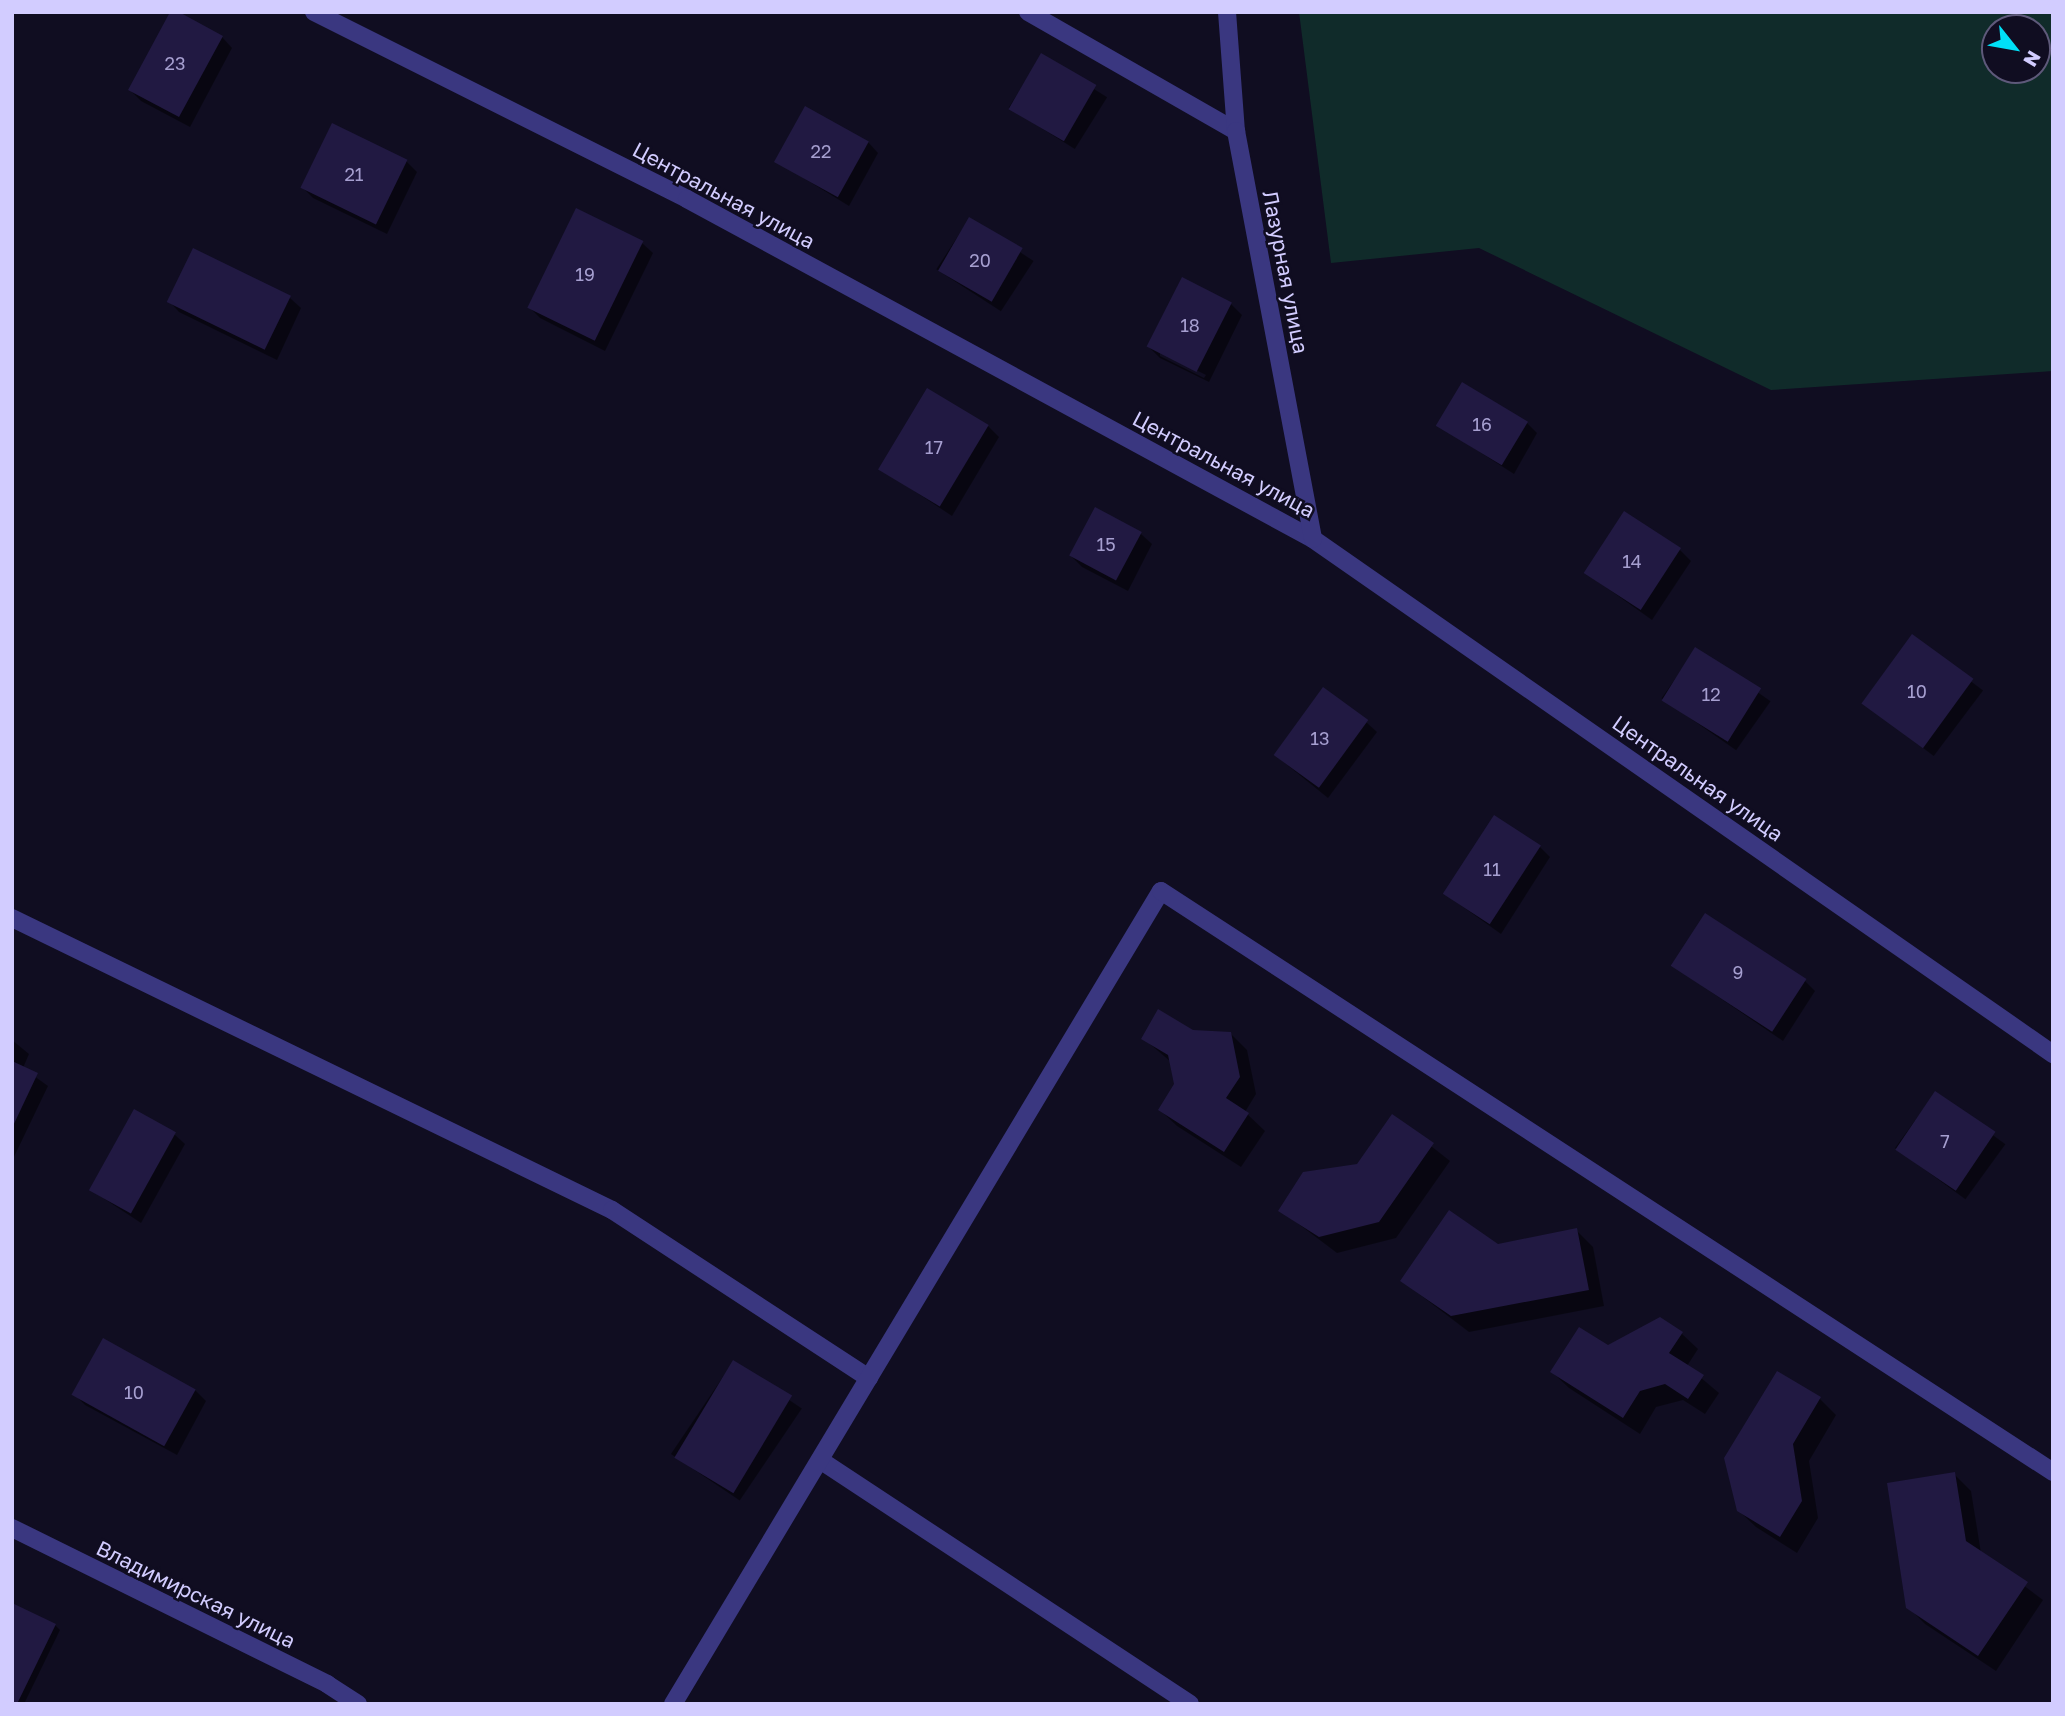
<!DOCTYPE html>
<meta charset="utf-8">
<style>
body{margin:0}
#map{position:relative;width:2065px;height:1716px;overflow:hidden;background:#100d21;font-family:"Golos Text",sans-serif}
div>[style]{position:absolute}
.green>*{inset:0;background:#102b2a}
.shadow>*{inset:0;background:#0007;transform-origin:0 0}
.building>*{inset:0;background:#211942;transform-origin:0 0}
.minor>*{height:18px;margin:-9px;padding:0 9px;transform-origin:9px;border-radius:9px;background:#3a3780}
span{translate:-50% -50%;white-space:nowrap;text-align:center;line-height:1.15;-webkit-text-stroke:5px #100d21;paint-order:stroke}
.number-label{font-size:18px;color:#a69fd0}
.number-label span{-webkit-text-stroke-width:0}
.street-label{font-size:21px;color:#d2ccff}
.frame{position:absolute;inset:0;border:14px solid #d2ccff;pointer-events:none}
.north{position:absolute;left:1981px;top:14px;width:70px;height:70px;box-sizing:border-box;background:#100d21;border:2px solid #5e597a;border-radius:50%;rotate:121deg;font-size:19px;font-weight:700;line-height:28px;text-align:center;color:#d2ccff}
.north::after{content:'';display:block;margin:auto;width:24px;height:32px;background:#00e0f7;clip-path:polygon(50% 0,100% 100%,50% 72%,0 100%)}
</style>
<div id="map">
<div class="green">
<div style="clip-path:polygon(evenodd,1299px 12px,2053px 12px,2053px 371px,1771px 390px,1479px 248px,1331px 263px,1299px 12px,1995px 28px,2037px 28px,2037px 70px,1995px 70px,1995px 28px)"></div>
</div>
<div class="shadow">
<div style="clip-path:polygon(222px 37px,232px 48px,190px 127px,141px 101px,130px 90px)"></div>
<div style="left:1041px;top:56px;width:78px;height:61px;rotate:32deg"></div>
<div style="clip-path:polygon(868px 142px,878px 153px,849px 206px,776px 161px)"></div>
<div style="clip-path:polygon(406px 161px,417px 172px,387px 234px,313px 198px,302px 187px)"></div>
<div style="left:969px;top:219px;width:77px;height:60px;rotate:33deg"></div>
<div style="clip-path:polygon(642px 243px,653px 253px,605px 351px,540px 318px,529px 307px)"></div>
<div style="clip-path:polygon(193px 250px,290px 298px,301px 308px,277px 360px,179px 312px,169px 301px)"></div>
<div style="clip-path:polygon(evenodd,1182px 280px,1231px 304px,1242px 315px,1209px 382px,1160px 358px,1149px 347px,1182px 280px,1160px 352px,1206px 375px,1204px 378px,1160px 356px,1160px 352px)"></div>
<div style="clip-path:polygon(1526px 422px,1537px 433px,1514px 474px,1439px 426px)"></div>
<div style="clip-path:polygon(988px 426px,999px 437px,952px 516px,881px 469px)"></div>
<div style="clip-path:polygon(1096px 510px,1141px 534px,1152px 544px,1128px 591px,1082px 567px,1071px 556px)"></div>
<div style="clip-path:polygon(1680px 550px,1691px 561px,1652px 620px,1586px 573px)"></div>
<div style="left:1912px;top:637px;width:89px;height:82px;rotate:37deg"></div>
<div style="left:1696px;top:649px;width:91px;height:60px;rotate:35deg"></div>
<div style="clip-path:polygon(1366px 722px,1377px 732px,1328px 798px,1275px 755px)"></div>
<div style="clip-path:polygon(1539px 846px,1550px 857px,1501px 934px,1445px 894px)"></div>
<div style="clip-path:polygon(1673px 966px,1804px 980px,1815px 991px,1783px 1041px)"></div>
<div style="clip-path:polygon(1193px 1032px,1230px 1033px,1247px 1050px,1256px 1094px,1245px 1112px,1265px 1131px,1241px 1167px,1177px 1126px,1160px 1110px,1176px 1085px,1171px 1062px,1143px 1038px)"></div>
<div style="clip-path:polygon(12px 1040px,29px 1054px,23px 1068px,48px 1086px,12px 1161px)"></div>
<div style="left:1935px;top:1093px;width:87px;height:68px;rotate:36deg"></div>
<div style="clip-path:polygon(1393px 1116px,1450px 1161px,1396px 1238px,1337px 1253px,1280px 1210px,1358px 1166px)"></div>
<div style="clip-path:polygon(174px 1134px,185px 1144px,141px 1223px,91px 1190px)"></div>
<div style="clip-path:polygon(1576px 1230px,1593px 1247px,1604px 1306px,1469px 1332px,1402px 1281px)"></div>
<div style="clip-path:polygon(1681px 1333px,1698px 1349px,1687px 1366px,1719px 1393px,1705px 1414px,1683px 1400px,1656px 1407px,1640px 1434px,1569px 1388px,1552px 1372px)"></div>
<div style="left:733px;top:1362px;width:83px;height:111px;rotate:34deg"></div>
<div style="clip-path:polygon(1778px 1373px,1820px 1399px,1836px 1415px,1809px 1461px,1818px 1518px,1797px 1553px,1756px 1527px,1738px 1510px)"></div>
<div style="clip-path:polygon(195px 1390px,206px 1401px,177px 1455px,85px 1405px,74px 1394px)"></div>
<div style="clip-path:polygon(1954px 1474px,1971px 1491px,1981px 1553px,2043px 1600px,1996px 1671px,1925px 1624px,1908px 1607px)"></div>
<div style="clip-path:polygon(55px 1625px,60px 1630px,24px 1704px,12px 1704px)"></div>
</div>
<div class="building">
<div style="clip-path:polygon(170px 12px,179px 12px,223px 36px,179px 117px,128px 90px)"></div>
<div style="left:1041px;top:53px;width:64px;height:65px;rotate:30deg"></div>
<div style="left:805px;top:106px;width:73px;height:64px;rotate:29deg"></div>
<div style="left:332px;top:123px;width:84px;height:72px;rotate:26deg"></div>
<div style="left:576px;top:208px;width:75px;height:111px;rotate:26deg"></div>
<div style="left:969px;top:217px;width:62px;height:62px;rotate:30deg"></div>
<div style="left:193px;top:248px;width:109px;height:60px;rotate:26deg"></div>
<div style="left:1182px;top:277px;width:56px;height:78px;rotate:27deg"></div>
<div style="left:1462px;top:382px;width:77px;height:51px;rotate:31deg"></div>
<div style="left:927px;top:388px;width:72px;height:95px;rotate:31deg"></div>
<div style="left:1095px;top:507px;width:53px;height:55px;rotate:28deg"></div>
<div style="left:1624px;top:511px;width:68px;height:74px;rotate:33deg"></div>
<div style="left:1912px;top:634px;width:76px;height:86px;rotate:36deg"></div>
<div style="left:1695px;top:647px;width:78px;height:63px;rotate:32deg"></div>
<div style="left:1323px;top:687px;width:56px;height:84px;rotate:36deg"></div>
<div style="left:1494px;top:815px;width:56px;height:94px;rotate:33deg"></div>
<div style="left:1705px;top:913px;width:121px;height:63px;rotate:33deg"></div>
<div style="clip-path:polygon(1158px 1009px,1193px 1030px,1231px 1032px,1240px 1077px,1226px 1098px,1249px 1113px,1224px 1152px,1158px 1110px,1174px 1084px,1168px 1055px,1141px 1039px)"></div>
<div style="clip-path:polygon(12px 1061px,38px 1073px,12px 1128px)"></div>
<div style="left:1935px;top:1091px;width:73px;height:71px;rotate:34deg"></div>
<div style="left:134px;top:1109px;width:48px;height:93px;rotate:29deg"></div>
<div style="clip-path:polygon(1392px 1114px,1434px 1143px,1379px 1222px,1319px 1237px,1278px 1211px,1303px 1172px,1357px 1164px)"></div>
<div style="clip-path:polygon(1449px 1210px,1498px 1244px,1577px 1228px,1589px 1290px,1451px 1316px,1400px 1281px)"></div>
<div style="clip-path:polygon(1660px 1317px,1683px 1332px,1669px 1353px,1704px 1375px,1688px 1399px,1665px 1384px,1640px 1391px,1623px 1418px,1550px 1372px,1579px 1327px,1608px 1345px)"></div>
<div style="left:103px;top:1338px;width:106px;height:65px;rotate:29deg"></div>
<div style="left:733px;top:1360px;width:69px;height:114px;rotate:31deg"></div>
<div style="clip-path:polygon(1777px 1371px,1821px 1397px,1793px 1444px,1802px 1501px,1780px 1537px,1737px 1511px,1724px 1458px)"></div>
<div style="clip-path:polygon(1955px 1472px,1966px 1541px,2028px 1582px,1978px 1656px,1906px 1608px,1887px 1483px)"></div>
<div style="clip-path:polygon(12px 1603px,56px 1624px,17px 1704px,12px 1704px)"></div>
</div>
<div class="minor">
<div style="left:314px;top:12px;width:417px;rotate:26.6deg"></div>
<div style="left:687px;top:199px;width:712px;rotate:28.51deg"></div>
<div style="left:1313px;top:539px;width:902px;rotate:34.84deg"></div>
<div style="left:1028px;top:12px;width:240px;rotate:29.8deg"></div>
<div style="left:1227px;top:12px;width:119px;rotate:85.7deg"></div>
<div style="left:1236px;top:131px;width:415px;rotate:79.3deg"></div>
<div style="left:12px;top:918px;width:667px;rotate:25.95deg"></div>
<div style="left:612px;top:1210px;width:307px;rotate:33.2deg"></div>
<div style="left:820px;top:1460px;width:443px;rotate:33.4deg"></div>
<div style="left:12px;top:1528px;width:352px;rotate:26.3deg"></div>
<div style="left:327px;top:1684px;width:37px;rotate:33deg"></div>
<div style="left:673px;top:1704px;width:948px;rotate:-59.03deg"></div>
<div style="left:1161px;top:891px;width:1065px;rotate:33.08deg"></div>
</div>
<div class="number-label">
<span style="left:175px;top:63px">23</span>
<span style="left:821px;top:151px">22</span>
<span style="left:354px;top:174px">21</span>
<span style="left:980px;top:260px">20</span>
<span style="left:585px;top:274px">19</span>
<span style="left:1190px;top:325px">18</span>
<span style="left:1482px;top:424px">16</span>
<span style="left:934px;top:447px">17</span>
<span style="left:1106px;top:544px">15</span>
<span style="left:1632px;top:561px">14</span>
<span style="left:1917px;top:691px">10</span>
<span style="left:1711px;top:694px">12</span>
<span style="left:1320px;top:738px">13</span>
<span style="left:1492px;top:869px">11</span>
<span style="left:1738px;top:972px">9</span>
<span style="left:1945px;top:1141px">7</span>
<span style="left:134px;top:1392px">10</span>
</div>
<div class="street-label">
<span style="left:724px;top:195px;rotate:28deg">Центральная улица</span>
<span style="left:1286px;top:272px;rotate:79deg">Лазурная улица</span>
<span style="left:1224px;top:464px;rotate:28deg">Центральная улица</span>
<span style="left:1698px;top:778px;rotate:35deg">Центральная улица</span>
<span style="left:196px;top:1594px;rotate:26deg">Владимирская улица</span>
</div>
<div class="frame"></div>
<div class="north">N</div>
</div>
